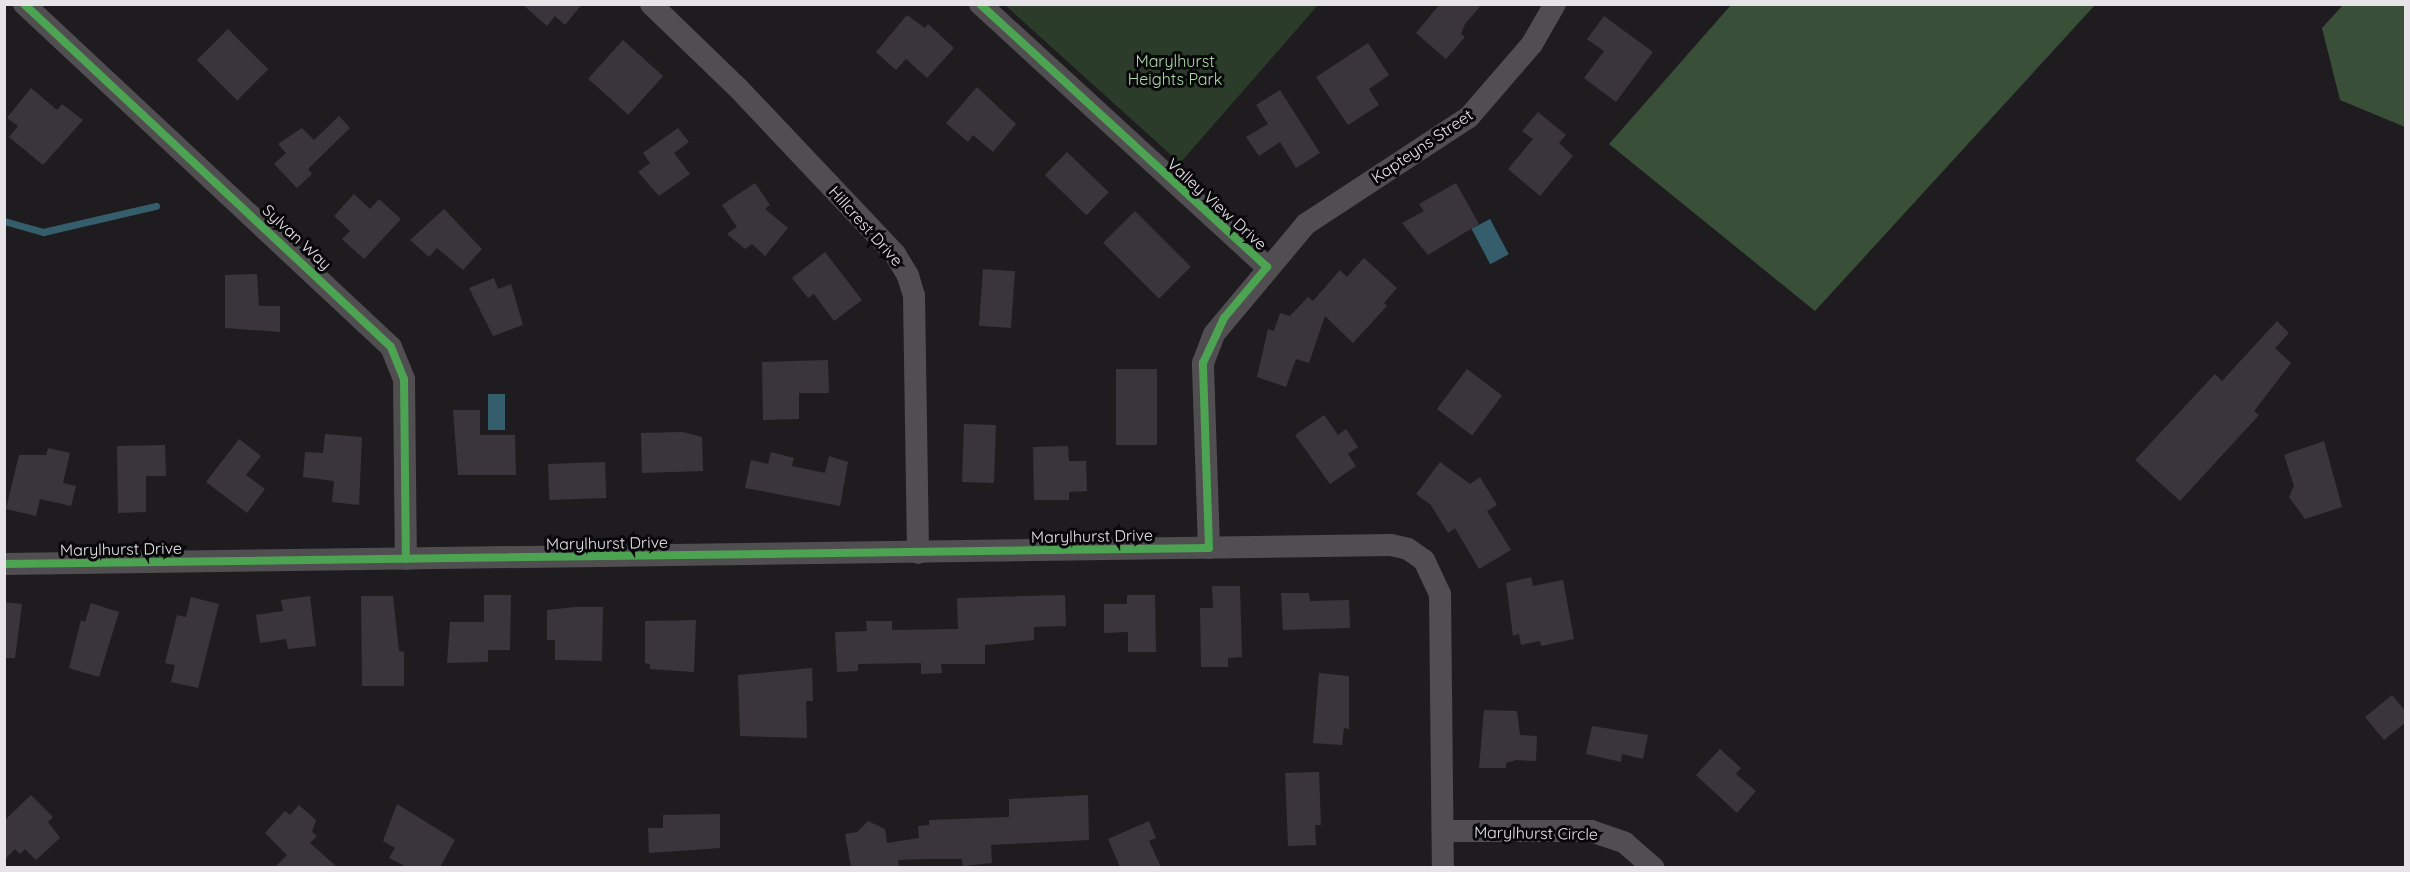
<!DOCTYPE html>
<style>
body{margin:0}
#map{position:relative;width:2410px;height:872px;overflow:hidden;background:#1f1c20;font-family:Quicksand,sans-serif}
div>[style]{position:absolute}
.green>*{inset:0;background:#2b3d2a}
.forest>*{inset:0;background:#394f38}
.water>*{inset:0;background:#355e6c;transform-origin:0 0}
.stream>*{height:7px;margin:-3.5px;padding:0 3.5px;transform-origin:3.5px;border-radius:3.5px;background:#355e6c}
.building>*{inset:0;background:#3a353d;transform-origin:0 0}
.minor>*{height:22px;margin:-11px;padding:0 11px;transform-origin:11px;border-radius:11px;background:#504e50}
.cycleway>*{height:8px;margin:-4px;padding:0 4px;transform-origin:4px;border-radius:4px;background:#4ca352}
span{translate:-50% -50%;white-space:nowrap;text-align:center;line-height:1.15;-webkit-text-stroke:6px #080709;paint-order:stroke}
.park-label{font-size:16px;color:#acdcaa}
.street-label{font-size:16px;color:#e7e4e8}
.frame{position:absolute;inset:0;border:6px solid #e7e4e8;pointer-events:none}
</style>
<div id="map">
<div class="green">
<div style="clip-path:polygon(1005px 5px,1318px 5px,1180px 163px)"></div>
</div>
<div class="forest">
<div style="clip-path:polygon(1731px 5px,1731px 4px,2095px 5px,1815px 311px,1609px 144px)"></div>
<div style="clip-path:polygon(2343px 5px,2405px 5px,2405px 127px,2340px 100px,2322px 28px)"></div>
</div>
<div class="water">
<div style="left:1490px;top:219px;width:40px;height:21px;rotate:62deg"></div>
<div style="left:488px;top:394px;width:17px;height:36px"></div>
</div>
<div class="stream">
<div style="left:4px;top:221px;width:41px;rotate:15.8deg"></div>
<div style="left:43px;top:232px;width:116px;rotate:-13deg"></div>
</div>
<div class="building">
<div style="clip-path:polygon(522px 4px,582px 4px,565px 25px,555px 16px,547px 26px)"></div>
<div style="clip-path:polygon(1440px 4px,1482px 4px,1465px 24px,1461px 34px,1465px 37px,1446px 59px,1416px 33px)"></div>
<div style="clip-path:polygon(907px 15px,925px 28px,928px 24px,954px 48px,927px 78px,906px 59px,896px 70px,876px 52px)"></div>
<div style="clip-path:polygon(1604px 16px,1653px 52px,1616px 102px,1584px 78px,1604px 51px,1587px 39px)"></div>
<div style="left:228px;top:29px;width:57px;height:44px;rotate:45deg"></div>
<div style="left:623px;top:40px;width:54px;height:52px;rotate:42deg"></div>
<div style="clip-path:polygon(1368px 43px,1389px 75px,1369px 89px,1379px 105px,1348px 125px,1316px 77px)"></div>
<div style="clip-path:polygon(977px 87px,1016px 124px,993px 152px,973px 135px,968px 142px,946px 123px)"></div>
<div style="clip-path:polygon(31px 88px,57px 110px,62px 104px,83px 120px,43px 165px,9px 137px,18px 126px,7px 118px)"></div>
<div style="clip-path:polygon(1280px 90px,1320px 153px,1296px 168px,1280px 142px,1259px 156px,1246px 137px,1268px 124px,1256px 105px)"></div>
<div style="clip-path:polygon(1538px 112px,1566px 135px,1559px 143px,1573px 156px,1540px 196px,1508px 169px,1533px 139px,1522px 131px)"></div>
<div style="clip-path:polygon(339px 116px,350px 128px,308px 169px,312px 174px,297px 188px,274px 164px,286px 153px,278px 144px,302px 128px,314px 140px)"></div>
<div style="clip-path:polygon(678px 128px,689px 142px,674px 153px,690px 174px,659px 196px,638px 172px,650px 163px,643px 153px)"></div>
<div style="left:1067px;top:152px;width:58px;height:32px;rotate:44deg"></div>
<div style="clip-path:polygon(755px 183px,770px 205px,765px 209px,788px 228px,765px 256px,752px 244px,745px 249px,727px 234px,737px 227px,722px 205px)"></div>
<div style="clip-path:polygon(1456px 183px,1479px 224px,1428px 255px,1402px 223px,1424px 211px,1419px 204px)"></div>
<div style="clip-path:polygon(354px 194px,370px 209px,379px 199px,401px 219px,364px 259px,342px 239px,350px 231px,334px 216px)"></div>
<div style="clip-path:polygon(444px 209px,482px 249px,463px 270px,437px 248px,429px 257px,410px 240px)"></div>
<div style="left:1135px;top:211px;width:79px;height:45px;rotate:45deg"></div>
<div style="clip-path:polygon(825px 252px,862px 300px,834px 321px,814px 294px,808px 298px,792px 278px)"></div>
<div style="clip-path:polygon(1364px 258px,1397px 288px,1384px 303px,1387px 306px,1353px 343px,1325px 316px,1309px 363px,1296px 359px,1286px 387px,1257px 377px,1268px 329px,1274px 331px,1280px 313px,1290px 316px,1308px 297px,1313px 301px,1340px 270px,1347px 277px)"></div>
<div style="left:983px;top:269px;width:32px;height:57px;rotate:4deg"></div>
<div style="clip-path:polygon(257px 274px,259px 306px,280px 306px,280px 332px,225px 328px,225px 275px)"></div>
<div style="clip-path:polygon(494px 278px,498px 289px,511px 284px,523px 325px,493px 336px,469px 288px)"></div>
<div style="clip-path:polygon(2277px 321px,2289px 333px,2275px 348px,2291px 363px,2254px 411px,2259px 415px,2180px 501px,2135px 460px,2215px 374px,2222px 381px)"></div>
<div style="clip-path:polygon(828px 360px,829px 393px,799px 393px,799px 419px,763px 420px,762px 362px)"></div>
<div style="left:1116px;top:369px;width:41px;height:76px"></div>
<div style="left:1467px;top:369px;width:44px;height:50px;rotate:37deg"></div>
<div style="clip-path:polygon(453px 410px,480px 410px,480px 435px,515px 435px,516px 475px,458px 475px)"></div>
<div style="clip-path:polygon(1324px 415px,1338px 435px,1346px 429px,1358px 447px,1348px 454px,1356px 466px,1330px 484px,1295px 435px)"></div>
<div style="left:964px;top:424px;width:32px;height:58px;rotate:2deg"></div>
<div style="clip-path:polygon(683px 432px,702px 437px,703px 471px,642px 473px,641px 433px)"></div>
<div style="clip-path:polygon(325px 434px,362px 437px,359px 505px,332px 502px,334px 481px,303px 477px,305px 452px,323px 453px)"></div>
<div style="clip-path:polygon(239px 439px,261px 456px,246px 475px,265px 489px,247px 513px,206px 482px)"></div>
<div style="clip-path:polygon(2324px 441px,2342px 507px,2305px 519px,2289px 497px,2294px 486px,2284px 455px)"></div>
<div style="clip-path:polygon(165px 445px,166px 476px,146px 476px,146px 512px,118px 513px,117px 446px)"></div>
<div style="clip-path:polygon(1068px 446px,1069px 461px,1086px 461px,1087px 491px,1069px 492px,1069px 500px,1034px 500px,1033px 447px)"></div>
<div style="clip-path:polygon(48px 448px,70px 453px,63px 483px,76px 486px,71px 506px,40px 499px,36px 516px,6px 509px,19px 455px,46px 455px)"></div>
<div style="clip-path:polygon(771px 452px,794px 458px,792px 466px,825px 473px,829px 456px,848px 462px,840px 506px,745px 488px,751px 460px,768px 464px)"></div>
<div style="left:605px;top:462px;width:36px;height:57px;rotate:88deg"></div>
<div style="clip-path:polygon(1440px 462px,1470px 484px,1480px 477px,1497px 505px,1487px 511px,1511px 550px,1479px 569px,1455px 528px,1448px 533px,1431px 505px,1416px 494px)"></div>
<div style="clip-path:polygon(1531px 577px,1533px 586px,1563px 580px,1574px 639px,1541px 646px,1540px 641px,1521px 645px,1519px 634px,1513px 636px,1506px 583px)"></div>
<div style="clip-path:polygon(1212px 586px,1240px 586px,1242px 657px,1228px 658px,1228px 667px,1201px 667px,1200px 608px,1213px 608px)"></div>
<div style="clip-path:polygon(1281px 593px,1309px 593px,1310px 601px,1349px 600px,1350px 628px,1283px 630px)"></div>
<div style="clip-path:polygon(484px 595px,511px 595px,510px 650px,488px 650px,488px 662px,447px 663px,450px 622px,484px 622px)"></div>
<div style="clip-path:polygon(1065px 595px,1066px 626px,1034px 627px,1034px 640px,985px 645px,985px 664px,941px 664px,942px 673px,921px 674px,921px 663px,858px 664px,858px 671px,837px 672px,835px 632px,867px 631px,866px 621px,892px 621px,892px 630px,958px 629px,957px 598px)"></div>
<div style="clip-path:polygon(1127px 595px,1155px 595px,1156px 652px,1128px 652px,1128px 632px,1104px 633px,1104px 604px,1127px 604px)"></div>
<div style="clip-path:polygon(310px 596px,316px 646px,288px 649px,286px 639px,260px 643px,256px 615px,283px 611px,281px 600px)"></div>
<div style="clip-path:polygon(361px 596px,393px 596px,399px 651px,404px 652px,404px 686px,362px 686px)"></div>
<div style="clip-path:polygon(191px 597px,219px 604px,198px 688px,171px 682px,175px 665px,165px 663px,177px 615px,186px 617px)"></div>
<div style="clip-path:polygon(4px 602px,22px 604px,15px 658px,4px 658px)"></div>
<div style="clip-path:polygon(91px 603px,119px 612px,99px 677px,69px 668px,81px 620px,85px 622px)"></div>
<div style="clip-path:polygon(576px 607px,603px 607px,602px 661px,555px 660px,555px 640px,547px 640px,547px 610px)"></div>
<div style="clip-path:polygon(696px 620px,694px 672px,650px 669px,650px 664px,645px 663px,645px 621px)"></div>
<div style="clip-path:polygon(812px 668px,813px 701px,806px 701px,807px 738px,740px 736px,738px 675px)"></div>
<div style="clip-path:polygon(1319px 673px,1349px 676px,1349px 729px,1344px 728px,1342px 745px,1313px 743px)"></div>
<div style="clip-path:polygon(2392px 695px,2406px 712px,2406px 722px,2384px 740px,2365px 717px)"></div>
<div style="clip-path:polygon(1484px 710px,1517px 711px,1520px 735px,1537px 736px,1536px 761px,1516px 760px,1506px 763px,1506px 768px,1479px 768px)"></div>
<div style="clip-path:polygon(1592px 726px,1648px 735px,1643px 759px,1622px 754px,1621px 762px,1586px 754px)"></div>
<div style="clip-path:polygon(1720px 749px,1741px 768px,1736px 774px,1756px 791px,1737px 813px,1696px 775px)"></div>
<div style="clip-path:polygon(1319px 772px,1321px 825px,1315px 825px,1316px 845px,1288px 846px,1285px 773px)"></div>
<div style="clip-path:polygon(31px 795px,53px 817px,48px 822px,60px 838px,36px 860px,25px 849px,20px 854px,15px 849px,4px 860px,4px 821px)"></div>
<div style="clip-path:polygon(1088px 795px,1089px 840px,991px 845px,992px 863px,963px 866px,962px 859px,924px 859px,898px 860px,899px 867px,851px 867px,845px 834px,857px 832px,868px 821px,885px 829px,887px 843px,919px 838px,918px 826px,929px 825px,929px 820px,1009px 817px,1009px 799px)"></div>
<div style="clip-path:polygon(397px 804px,455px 840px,440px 867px,407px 867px,389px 858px,395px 848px,383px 841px)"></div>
<div style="clip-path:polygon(299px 805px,316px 820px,312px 832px,317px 836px,310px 843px,337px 867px,275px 867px,287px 855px,265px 833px,285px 811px,290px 815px)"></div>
<div style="clip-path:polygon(720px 814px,720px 848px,649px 853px,648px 828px,663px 828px,663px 815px)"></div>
<div style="clip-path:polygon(1149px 821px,1156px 838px,1149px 841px,1161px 867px,1120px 867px,1108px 839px)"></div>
</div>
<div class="minor">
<div style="left:24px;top:4px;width:502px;rotate:43.06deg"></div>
<div style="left:391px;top:347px;width:35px;rotate:68deg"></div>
<div style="left:404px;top:379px;width:180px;rotate:89.4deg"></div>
<div style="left:651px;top:4px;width:121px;rotate:44deg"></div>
<div style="left:738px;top:88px;width:228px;rotate:46.6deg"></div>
<div style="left:895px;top:254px;width:26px;rotate:59deg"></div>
<div style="left:908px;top:276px;width:21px;rotate:73deg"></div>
<div style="left:914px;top:296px;width:257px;rotate:89.1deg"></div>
<div style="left:980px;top:4px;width:389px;rotate:42.5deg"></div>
<div style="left:1209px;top:548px;width:185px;rotate:-91.9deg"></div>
<div style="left:1203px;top:363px;width:31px;rotate:-69deg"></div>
<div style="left:1214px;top:334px;width:143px;rotate:-50.1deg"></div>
<div style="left:1306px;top:224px;width:195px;rotate:-33.3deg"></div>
<div style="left:1469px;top:117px;width:96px;rotate:-49.2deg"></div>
<div style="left:1532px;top:44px;width:46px;rotate:-60.1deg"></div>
<div style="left:4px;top:564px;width:1387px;rotate:-0.78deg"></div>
<div style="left:1391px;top:545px;width:17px;rotate:13deg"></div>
<div style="left:1408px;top:549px;width:19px;rotate:35deg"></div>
<div style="left:1424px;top:560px;width:38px;rotate:65deg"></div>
<div style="left:1440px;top:594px;width:274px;rotate:89.4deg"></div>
<div style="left:1443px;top:831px;width:148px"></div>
<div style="left:1591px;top:831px;width:36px;rotate:19deg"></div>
<div style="left:1625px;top:843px;width:38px;rotate:41deg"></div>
</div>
<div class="cycleway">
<div style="left:24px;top:4px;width:502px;rotate:43.06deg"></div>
<div style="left:391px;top:347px;width:35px;rotate:68deg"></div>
<div style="left:404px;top:379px;width:180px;rotate:89.4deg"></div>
<div style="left:4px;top:564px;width:1205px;rotate:-0.76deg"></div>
<div style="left:1209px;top:548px;width:185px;rotate:-91.9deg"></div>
<div style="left:1203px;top:363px;width:50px;rotate:-65deg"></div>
<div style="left:1224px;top:318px;width:67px;rotate:-49.9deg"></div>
<div style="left:1267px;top:267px;width:389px;rotate:-137.5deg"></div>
</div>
<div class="park-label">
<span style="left:1175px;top:70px">Marylhurst<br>Heights Park</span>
</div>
<div class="street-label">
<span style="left:1422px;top:146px;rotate:-34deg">Kapteyns Street</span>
<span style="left:1217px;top:204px;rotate:42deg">Valley View Drive</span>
<span style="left:866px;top:226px;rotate:48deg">Hillcrest Drive</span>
<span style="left:297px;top:237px;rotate:43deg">Sylvan Way</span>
<span style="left:1092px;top:536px;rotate:-1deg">Marylhurst Drive</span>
<span style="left:607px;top:543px;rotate:-1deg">Marylhurst Drive</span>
<span style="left:121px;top:549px;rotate:-1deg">Marylhurst Drive</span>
<span style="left:1536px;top:833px;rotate:1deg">Marylhurst Circle</span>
</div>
<div class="frame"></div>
</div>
